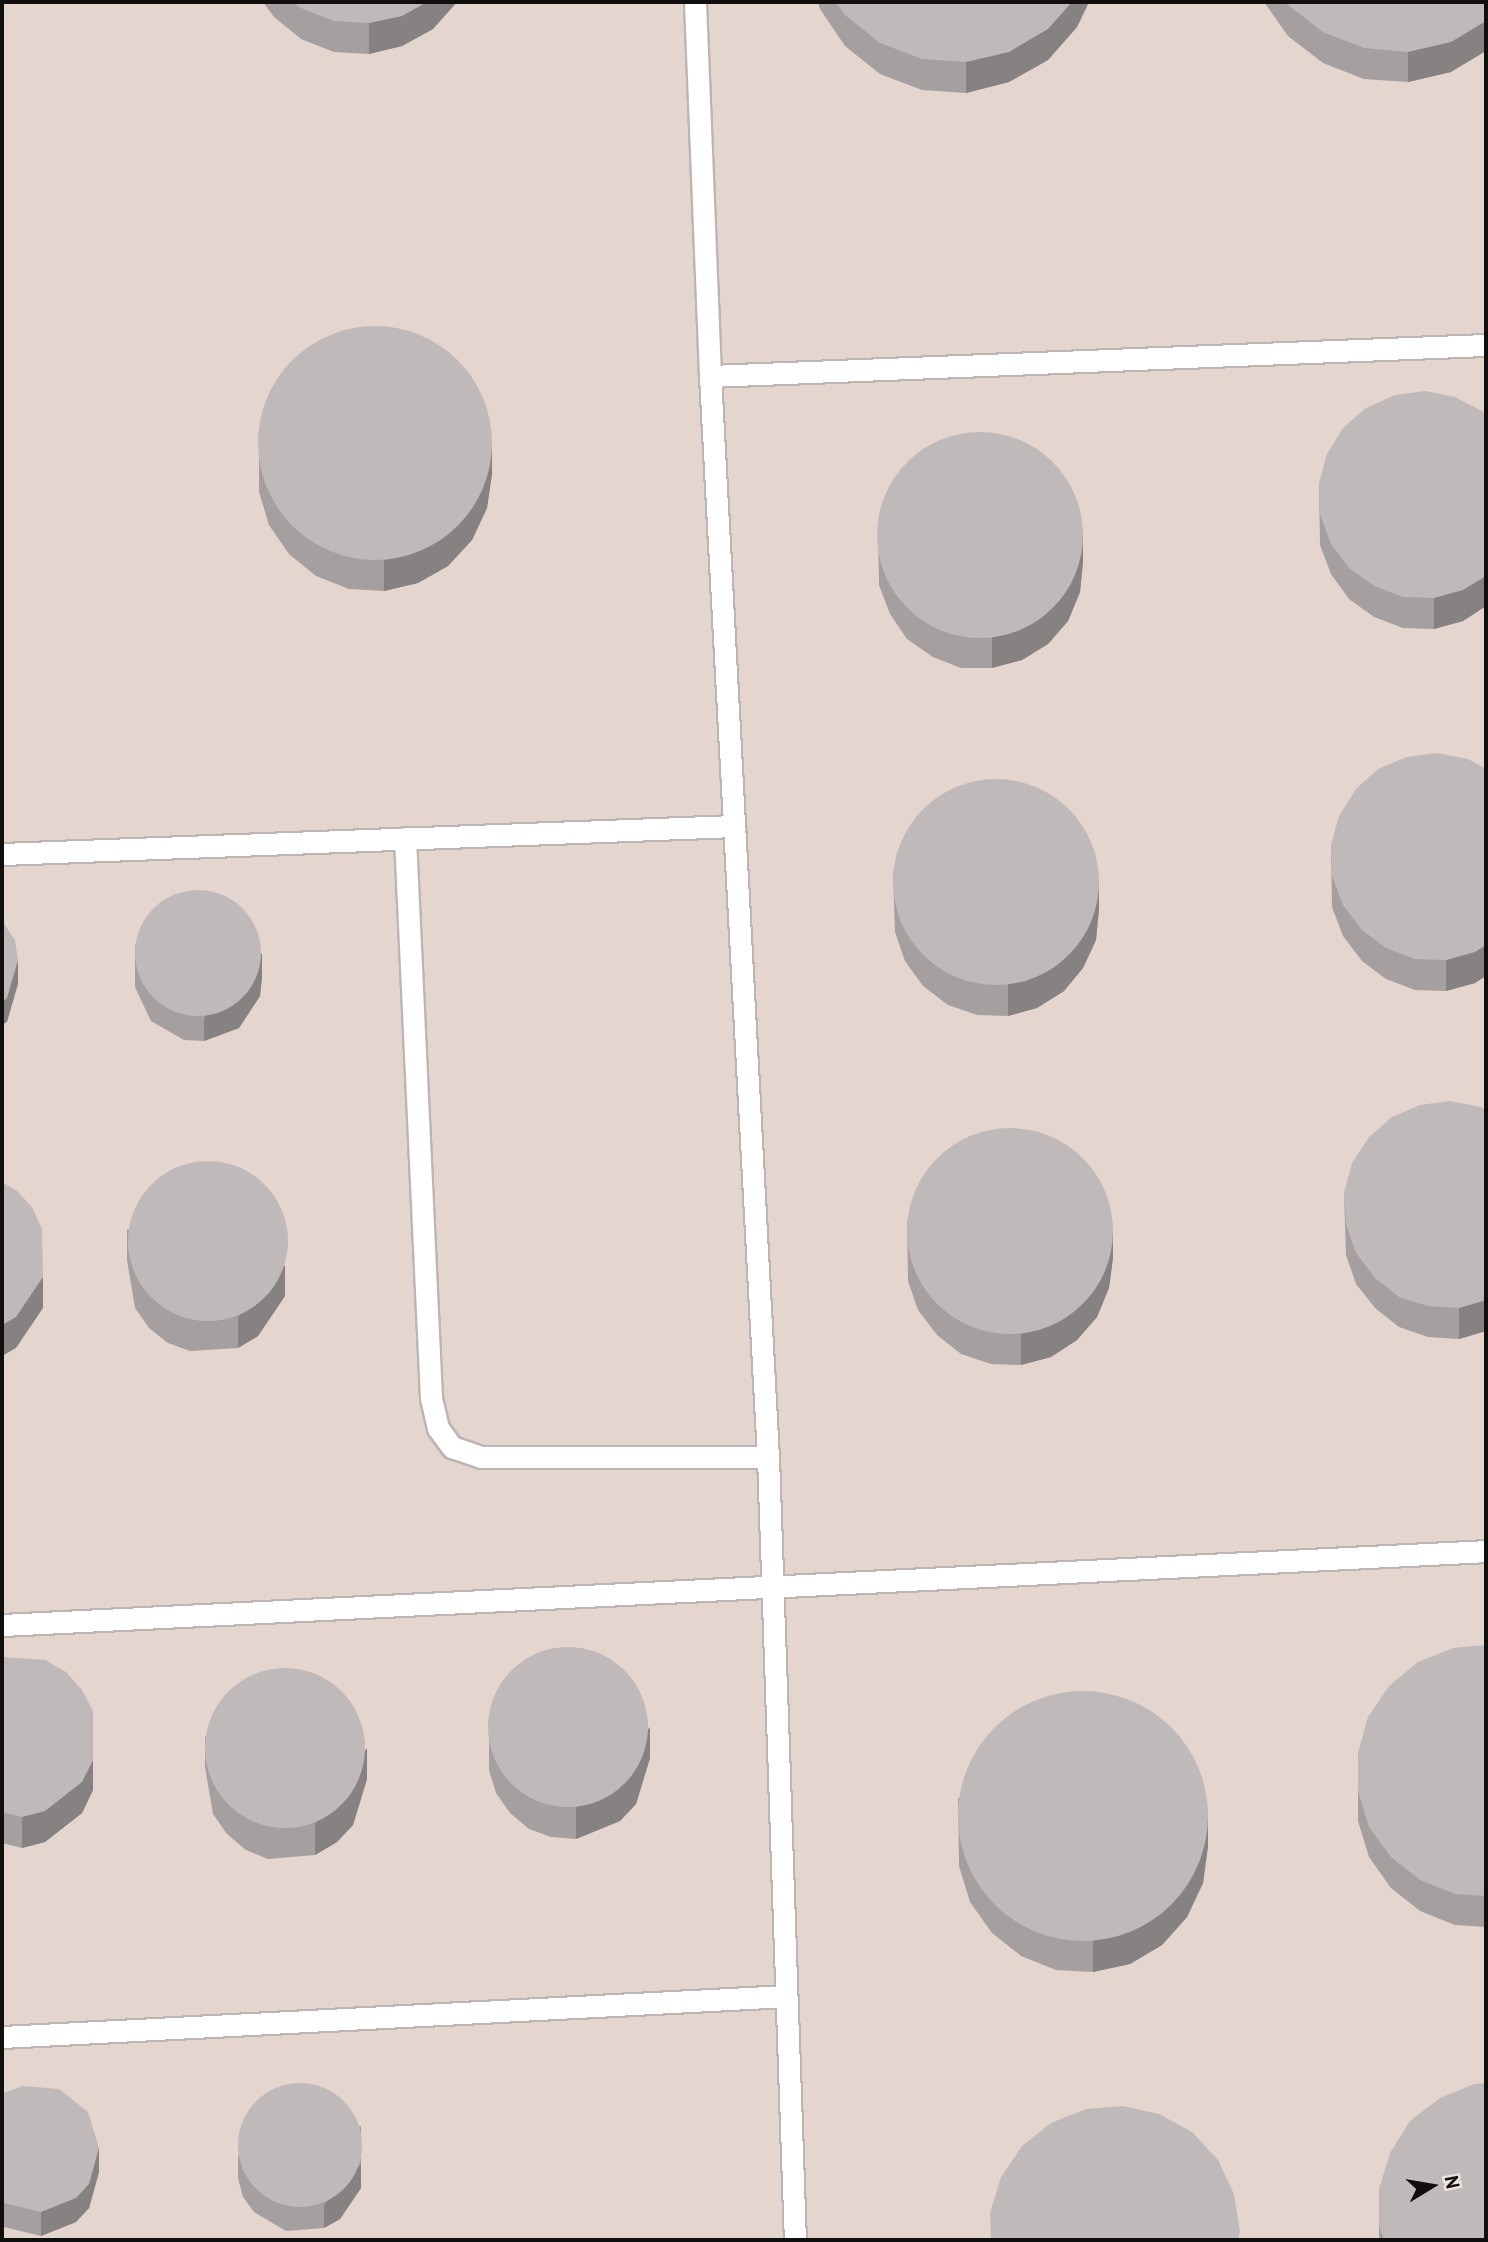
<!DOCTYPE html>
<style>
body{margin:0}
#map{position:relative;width:1488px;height:2242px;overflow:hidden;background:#eae3e0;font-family:"PT Sans",sans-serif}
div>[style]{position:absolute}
.built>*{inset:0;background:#e4d5cf;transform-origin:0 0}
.roads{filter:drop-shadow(2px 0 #bcb5b3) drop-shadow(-2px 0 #bcb5b3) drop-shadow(0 2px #bcb5b3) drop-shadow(0 -2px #bcb5b3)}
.service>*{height:21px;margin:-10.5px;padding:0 10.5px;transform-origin:10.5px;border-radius:10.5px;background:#fff}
.wall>*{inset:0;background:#a59fa0}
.shaded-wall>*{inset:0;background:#868282}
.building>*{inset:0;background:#c0b9ba}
.round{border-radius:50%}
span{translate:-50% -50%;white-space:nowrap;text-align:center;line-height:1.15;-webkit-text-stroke:6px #eae3e0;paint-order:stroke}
.frame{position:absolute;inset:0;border:4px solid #110f0e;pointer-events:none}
.north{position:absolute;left:1397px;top:2151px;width:70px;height:70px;-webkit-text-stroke:5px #eae3e0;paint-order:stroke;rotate:79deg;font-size:19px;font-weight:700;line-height:28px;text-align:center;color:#110f0e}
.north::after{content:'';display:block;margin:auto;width:24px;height:32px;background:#110f0e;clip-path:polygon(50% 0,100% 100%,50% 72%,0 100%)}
</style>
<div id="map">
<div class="built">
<div style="left:2px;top:2px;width:1484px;height:2238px"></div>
</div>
<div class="roads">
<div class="service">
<div style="left:695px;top:2px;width:374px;rotate:87.7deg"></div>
<div style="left:710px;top:376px;width:1083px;rotate:86.93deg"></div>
<div style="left:768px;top:1457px;width:783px;rotate:88.03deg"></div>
<div style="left:710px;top:376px;width:777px;rotate:-2.29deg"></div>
<div style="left:405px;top:838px;width:561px;rotate:87.34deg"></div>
<div style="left:431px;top:1398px;width:31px;rotate:77deg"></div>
<div style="left:438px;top:1428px;width:24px;rotate:54deg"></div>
<div style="left:452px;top:1447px;width:31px;rotate:19deg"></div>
<div style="left:481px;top:1457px;width:287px"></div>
<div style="left:2px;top:854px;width:733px;rotate:-2.19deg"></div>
<div style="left:2px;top:1625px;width:1486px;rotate:-2.85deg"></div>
<div style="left:2px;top:2037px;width:785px;rotate:-2.99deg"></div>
</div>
</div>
<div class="wall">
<div style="clip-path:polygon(263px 2px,457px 2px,433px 29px,402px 46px,369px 54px,334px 52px,301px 39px,274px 17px)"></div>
<div style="clip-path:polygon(818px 2px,1089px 2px,1077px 27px,1048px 60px,1009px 82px,966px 93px,922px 90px,880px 74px,845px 46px,820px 9px)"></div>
<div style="clip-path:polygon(1264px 2px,1486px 2px,1451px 72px,1408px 82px,1364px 79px,1323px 63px,1288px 36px)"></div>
<div style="clip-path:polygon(1486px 415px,1486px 606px,1463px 621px,1434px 629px,1403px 628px,1374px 617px,1349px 599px,1331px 574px,1320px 545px,1319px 483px)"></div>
<div style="clip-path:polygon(259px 426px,492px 474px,487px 508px,472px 540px,448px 566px,418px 583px,384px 591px,349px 589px,316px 576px,289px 554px,269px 525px,259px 492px)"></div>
<div style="clip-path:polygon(878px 523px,1083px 562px,1080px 592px,1068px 621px,1048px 644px,1022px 660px,992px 668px,961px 668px,933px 657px,907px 639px,890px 614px,879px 585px)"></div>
<div style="clip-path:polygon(1331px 845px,1475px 983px,1446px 991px,1415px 990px,1386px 979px,1362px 961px,1343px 936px,1332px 907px)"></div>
<div style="clip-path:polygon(893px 871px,1099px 909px,1096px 940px,1083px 968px,1064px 991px,1037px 1008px,1008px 1016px,977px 1015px,948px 1005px,923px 986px,905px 961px,895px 932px)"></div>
<div style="clip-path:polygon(135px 944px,262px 977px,260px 996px,239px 1028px,204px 1041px,184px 1040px,151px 1021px,135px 987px)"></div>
<div style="clip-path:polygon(1486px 1110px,1486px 1331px,1459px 1339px,1428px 1337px,1399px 1327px,1375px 1308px,1356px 1284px,1346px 1255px,1344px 1193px)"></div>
<div style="clip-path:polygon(907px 1220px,1113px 1258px,1109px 1288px,1097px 1317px,1077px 1340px,1051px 1357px,1021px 1365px,991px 1364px,961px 1354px,937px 1335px,918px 1310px,908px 1281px)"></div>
<div style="clip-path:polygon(127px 1229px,285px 1296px,258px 1336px,238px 1348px,190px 1351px,168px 1343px,149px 1328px,135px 1308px,127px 1260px)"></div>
<div style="clip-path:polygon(1486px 1645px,1486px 1927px,1455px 1925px,1420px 1911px,1391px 1888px,1369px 1857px,1358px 1821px,1358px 1753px)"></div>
<div style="clip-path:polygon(2px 1657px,93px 1790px,82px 1813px,45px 1842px,22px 1848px,2px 1843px)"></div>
<div style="clip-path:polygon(489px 1715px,650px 1758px,636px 1804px,620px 1821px,576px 1839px,551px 1837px,529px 1829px,510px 1813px,496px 1793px,489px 1770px)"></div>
<div style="clip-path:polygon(205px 1736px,367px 1779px,353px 1825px,337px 1842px,315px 1855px,268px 1859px,246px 1850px,227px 1834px,213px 1814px,205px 1767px)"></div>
<div style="clip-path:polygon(958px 1798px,1208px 1846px,1203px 1883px,1187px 1917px,1162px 1945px,1130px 1964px,1093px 1972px,1056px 1970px,1021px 1956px,992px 1933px,970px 1902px,959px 1866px)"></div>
<div style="clip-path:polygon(2px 2095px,99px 2172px,89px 2208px,76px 2222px,41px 2236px,4px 2227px,2px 2225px)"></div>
<div style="clip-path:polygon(361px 2126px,361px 2188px,340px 2219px,324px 2228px,286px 2231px,254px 2212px,243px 2197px,238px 2178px,238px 2155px)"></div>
<div style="clip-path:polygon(1379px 2189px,1486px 2240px,1379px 2240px)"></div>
</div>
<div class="shaded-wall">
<div style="clip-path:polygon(427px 2px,457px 2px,433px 29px,402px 46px,369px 54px,369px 23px)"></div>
<div style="clip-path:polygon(1072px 2px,1089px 2px,1077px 27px,1048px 60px,1009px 82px,966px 93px,966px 62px)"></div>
<div style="clip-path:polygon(1486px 21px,1486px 51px,1451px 72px,1408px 82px,1408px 52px)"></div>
<div style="clip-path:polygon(492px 443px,492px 474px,487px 508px,472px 540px,448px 566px,418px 583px,384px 591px,384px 561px)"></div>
<div style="clip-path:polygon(1083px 531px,1083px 562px,1080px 592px,1068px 621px,1048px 644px,1022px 660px,992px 668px,992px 638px)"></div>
<div style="clip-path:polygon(1486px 576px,1486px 606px,1463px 621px,1434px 629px,1434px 598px)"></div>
<div style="clip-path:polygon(1099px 878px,1099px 909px,1096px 940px,1083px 968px,1064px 991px,1037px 1008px,1008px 1016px,1008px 985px)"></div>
<div style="clip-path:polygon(1486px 945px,1486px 976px,1475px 983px,1446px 991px,1446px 960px)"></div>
<div style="clip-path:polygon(262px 953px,262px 977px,260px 996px,239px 1028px,204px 1041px,204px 1018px)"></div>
<div style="clip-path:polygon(18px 960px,18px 984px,7px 1022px,2px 1025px,2px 1002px)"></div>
<div style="clip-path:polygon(1113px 1227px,1113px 1258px,1109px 1288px,1097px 1317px,1077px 1340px,1051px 1357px,1021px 1365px,1021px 1334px)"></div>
<div style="clip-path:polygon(285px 1265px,285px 1296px,258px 1336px,238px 1348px,238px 1317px)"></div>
<div style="clip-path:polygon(43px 1277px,43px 1308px,16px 1348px,2px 1356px,2px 1325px)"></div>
<div style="clip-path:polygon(1486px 1300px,1486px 1331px,1459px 1339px,1459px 1308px)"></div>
<div style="clip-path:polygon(650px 1727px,650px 1758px,636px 1804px,620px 1821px,576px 1839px,576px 1808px)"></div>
<div style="clip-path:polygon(367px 1748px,367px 1779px,353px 1825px,337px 1842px,315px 1855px,315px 1824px)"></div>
<div style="clip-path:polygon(93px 1760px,93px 1790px,82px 1813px,45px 1842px,22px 1848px,22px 1817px)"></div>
<div style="clip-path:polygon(1208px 1815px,1208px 1846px,1203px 1883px,1187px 1917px,1162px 1945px,1130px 1964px,1093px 1972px,1093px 1942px)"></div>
<div style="clip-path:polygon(99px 2148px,99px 2172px,89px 2208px,76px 2222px,41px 2236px,41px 2212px)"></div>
<div style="clip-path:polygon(361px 2164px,361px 2188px,340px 2219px,324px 2228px,324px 2205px)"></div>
</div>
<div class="building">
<div style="clip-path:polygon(293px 2px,427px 2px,402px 16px,369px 23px,334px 21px,301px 8px)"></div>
<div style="clip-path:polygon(836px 2px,1072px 2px,1048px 29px,1009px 52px,966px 62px,922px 59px,880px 43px,845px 15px)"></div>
<div style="clip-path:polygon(1285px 2px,1486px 2px,1486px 21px,1451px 42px,1408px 52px,1364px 48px,1323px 32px,1288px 5px)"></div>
<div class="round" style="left:258px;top:326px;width:234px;height:234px"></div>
<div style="clip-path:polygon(1425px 391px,1455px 397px,1482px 411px,1486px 415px,1486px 576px,1463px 590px,1434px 598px,1403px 597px,1374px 586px,1349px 568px,1331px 544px,1320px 514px,1319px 483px,1327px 454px,1343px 428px,1366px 408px,1395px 395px)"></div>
<div class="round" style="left:877px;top:432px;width:206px;height:206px"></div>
<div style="clip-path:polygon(1437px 753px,1468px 759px,1486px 769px,1486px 945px,1475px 952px,1446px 960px,1415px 959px,1386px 948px,1362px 930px,1343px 905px,1332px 876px,1331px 845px,1339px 816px,1356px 789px,1378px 769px,1407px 757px)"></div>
<div class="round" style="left:893px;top:779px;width:206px;height:206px"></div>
<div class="round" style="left:135px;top:890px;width:126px;height:126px"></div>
<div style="clip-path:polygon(2px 921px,15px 940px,18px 960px,7px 998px,2px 1002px)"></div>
<div style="clip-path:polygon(1450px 1101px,1481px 1107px,1486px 1110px,1486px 1300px,1459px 1308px,1428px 1306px,1399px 1297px,1375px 1278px,1356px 1253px,1346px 1224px,1344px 1193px,1352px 1163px,1369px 1137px,1392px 1117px,1420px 1105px)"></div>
<div class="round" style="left:907px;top:1128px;width:206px;height:206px"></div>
<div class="round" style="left:128px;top:1161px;width:160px;height:160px"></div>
<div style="clip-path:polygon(2px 1182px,16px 1190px,32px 1207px,42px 1229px,43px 1277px,16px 1317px,2px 1325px)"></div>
<div style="clip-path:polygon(1486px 1645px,1486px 1896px,1455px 1894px,1420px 1880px,1391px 1857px,1369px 1827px,1358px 1791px,1358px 1753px,1368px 1717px,1389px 1686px,1418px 1662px,1453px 1648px)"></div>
<div class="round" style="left:488px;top:1647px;width:160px;height:160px"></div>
<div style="clip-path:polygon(2px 1657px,45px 1660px,66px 1672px,82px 1690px,93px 1711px,93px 1760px,82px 1782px,45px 1811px,22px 1817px,2px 1812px)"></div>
<div class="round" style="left:205px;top:1668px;width:160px;height:160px"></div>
<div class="round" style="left:958px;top:1691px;width:250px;height:250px"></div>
<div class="round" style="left:238px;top:2083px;width:124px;height:124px"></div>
<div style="clip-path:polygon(1486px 2083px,1486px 2240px,1384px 2240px,1379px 2226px,1379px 2189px,1390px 2153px,1410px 2121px,1440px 2098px,1474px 2084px)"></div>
<div style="clip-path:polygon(22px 2086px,59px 2089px,88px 2112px,99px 2148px,89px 2184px,76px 2198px,41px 2212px,4px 2203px,2px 2201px,2px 2095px,4px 2093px)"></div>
<div style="clip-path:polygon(1123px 2106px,1159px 2114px,1192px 2132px,1218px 2160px,1234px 2194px,1240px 2231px,1238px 2240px,991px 2240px,990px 2213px,1001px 2177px,1022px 2146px,1051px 2123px,1086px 2109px)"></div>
</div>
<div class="frame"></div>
<div class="north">N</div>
</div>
